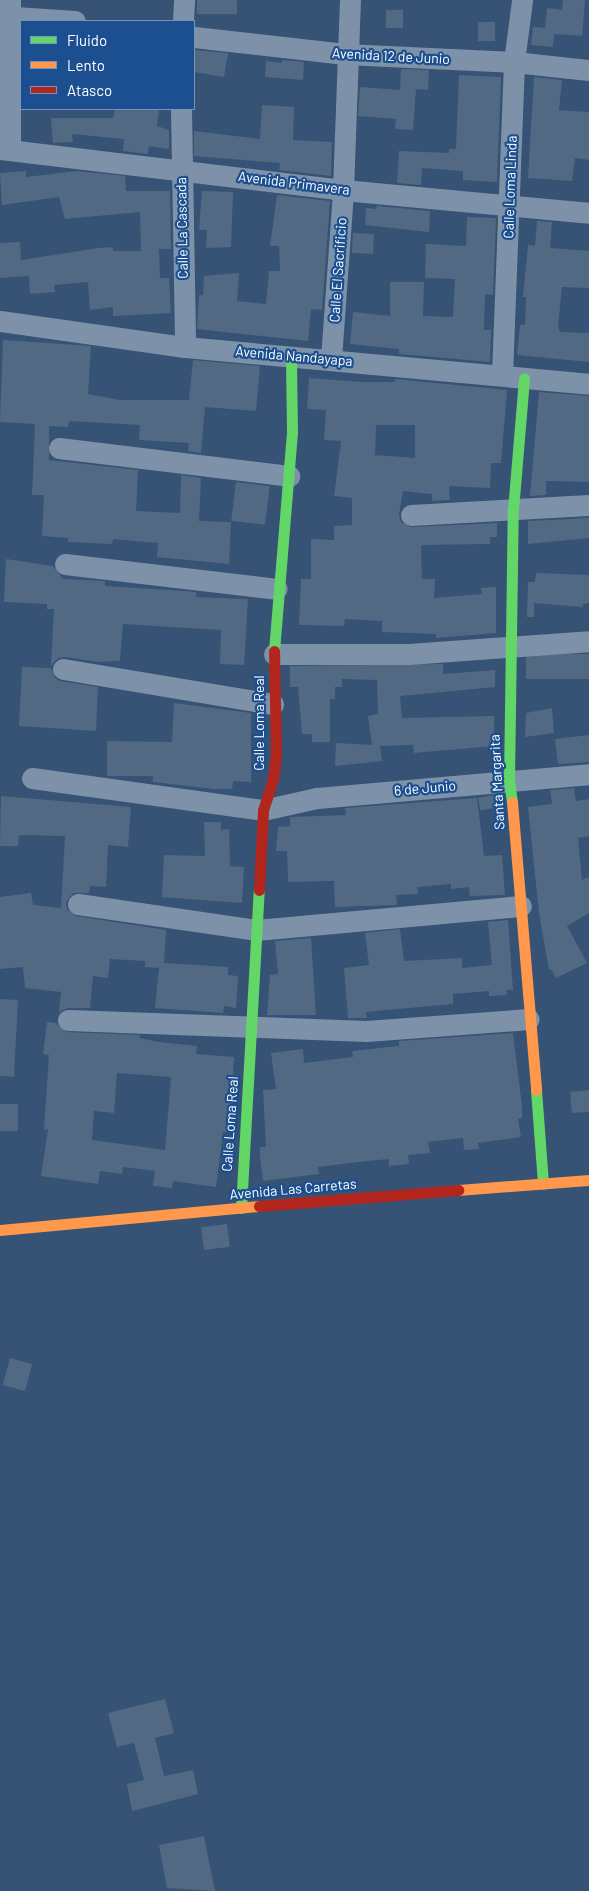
<!DOCTYPE html>
<style>
body{margin:0}
#map{position:relative;width:589px;height:1891px;overflow:hidden;background:#365274;font-family:Barlow,sans-serif}
div>[style]{position:absolute}
.building>*{inset:0;background:#526984;transform-origin:0 0}
.street>*{height:21px;margin:-10.5px;padding:0 10.5px;transform-origin:10.5px;border-radius:10.5px;background:#7d92a8}
.fast>*{height:11px;margin:-5.5px;padding:0 5.5px;transform-origin:5.5px;border-radius:5.5px;background:#63d668}
.slow>*{height:11px;margin:-5.5px;padding:0 5.5px;transform-origin:5.5px;border-radius:5.5px;background:#ff974d}
.jam>*{height:11px;margin:-5.5px;padding:0 5.5px;transform-origin:5.5px;border-radius:5.5px;background:#b3261e}
span{translate:-50% -50%;white-space:nowrap;text-align:center;line-height:1.15;-webkit-text-stroke:4.5px #1b4f8f;paint-order:stroke}
.street-label{font-size:14px;color:#fff}
.legend{position:absolute;left:20px;top:20px;width:175px;height:90px;box-sizing:border-box;background:#1b4f8f;border:1px solid #7695bc;margin:0;padding:6px 9px;list-style:none;font-size:15px;color:#fff}
.legend li{display:flex;align-items:center;gap:10px;height:25px}
.legend b{width:25px;border:1px solid #7695bc}
</style>
<div id="map">
<div class="building">
<div style="left:197px;top:0;width:40px;height:14px"></div>
<div style="clip-path:polygon(563px 0,585px 0,582px 36px,554px 34px,553px 47px,531px 45px,533px 27px,545px 28px,547px 8px,562px 10px)"></div>
<div style="left:386px;top:10px;width:17px;height:18px"></div>
<div style="left:478px;top:22px;width:17px;height:19px"></div>
<div style="clip-path:polygon(194px 50px,228px 53px,224px 77px,194px 72px)"></div>
<div style="clip-path:polygon(282px 60px,304px 62px,303px 80px,265px 77px,266px 61px,282px 63px)"></div>
<div style="clip-path:polygon(401px 69px,429px 70px,428px 90px,416px 89px,413px 130px,395px 129px,396px 119px,358px 116px,360px 87px,400px 90px)"></div>
<div style="clip-path:polygon(459px 75px,501px 77px,497px 182px,463px 180px,463px 171px,422px 168px,421px 185px,397px 183px,399px 151px,449px 153px,449px 149px,456px 149px)"></div>
<div style="clip-path:polygon(534px 77px,562px 80px,559px 110px,589px 112px,589px 160px,575px 158px,572px 181px,528px 178px)"></div>
<div style="clip-path:polygon(262px 105px,294px 107px,293px 140px,332px 142px,331px 176px,279px 170px,280px 163px,194px 156px,194px 131px,260px 139px)"></div>
<div style="clip-path:polygon(115px 109px,159px 109px,157px 126px,169px 130px,169px 149px,149px 146px,148px 154px,123px 151px,124px 139px,72px 134px,73px 142px,53px 143px,51px 118px,113px 118px)"></div>
<div style="clip-path:polygon(26px 171px,26px 177px,77px 171px,125px 176px,126px 191px,170px 191px,171px 249px,159px 249px,160px 278px,169px 278px,171px 313px,113px 316px,113px 307px,90px 310px,88px 282px,54px 285px,55px 292px,30px 294px,29px 276px,0 278px,0 243px,20px 242px,21px 260px,98px 248px,113px 247px,113px 251px,141px 251px,140px 212px,65px 219px,59px 197px,2px 205px,0 173px)"></div>
<div style="clip-path:polygon(202px 191px,233px 192px,231px 247px,206px 248px,207px 230px,199px 230px)"></div>
<div style="clip-path:polygon(277px 195px,330px 201px,322px 310px,311px 309px,308px 341px,197px 329px,199px 295px,203px 295px,204px 276px,239px 273px,237px 301px,266px 304px,269px 271px,280px 271px,279px 246px,270px 246px)"></div>
<div style="clip-path:polygon(377px 206px,430px 211px,429px 232px,365px 225px,366px 208px,376px 209px)"></div>
<div style="clip-path:polygon(467px 217px,496px 218px,493px 295px,485px 294px,484px 330px,491px 330px,490px 362px,399px 354px,399px 349px,350px 344px,353px 312px,390px 316px,390px 282px,424px 282px,423px 316px,453px 317px,455px 279px,425px 278px,426px 244px,466px 246px)"></div>
<div style="clip-path:polygon(537px 221px,552px 222px,550px 248px,589px 251px,589px 288px,562px 287px,558px 327px,560px 332px,589px 333px,589px 362px,517px 355px,520px 325px,525px 325px,526px 297px,523px 297px,528px 245px,535px 246px)"></div>
<div style="left:353px;top:233px;width:21px;height:20px;rotate:3deg"></div>
<div style="clip-path:polygon(3px 340px,91px 346px,88px 394px,120px 400px,189px 400px,193px 360px,260px 366px,256px 411px,205px 407px,201px 453px,188px 451px,189px 443px,139px 440px,140px 425px,69px 421px,68px 427px,49px 426px,49px 460px,138px 470px,136px 511px,180px 513px,181px 475px,201px 478px,199px 521px,231px 522px,229px 564px,157px 557px,158px 543px,113px 539px,112px 544px,68px 542px,68px 538px,42px 536px,44px 495px,32px 495px,35px 424px,0 422px)"></div>
<div style="clip-path:polygon(evenodd,309px 378px,362px 382px,395px 382px,395px 379px,507px 390px,501px 463px,491px 463px,490px 488px,449px 486px,450px 500px,432px 501px,432px 494px,403px 491px,399px 515px,401px 522px,411px 527px,497px 523px,497px 537px,490px 537px,490px 544px,422px 545px,421px 549px,422px 579px,435px 579px,434px 598px,482px 594px,481px 588px,496px 587px,496px 633px,436px 638px,436px 634px,382px 632px,382px 621px,345px 619px,344px 626px,299px 625px,301px 579px,311px 579px,311px 539px,334px 540px,334px 526px,352px 525px,352px 498px,334px 496px,341px 441px,324px 440px,326px 410px,307px 409px,309px 378px,376px 425px,415px 425px,415px 458px,375px 455px,376px 425px)"></div>
<div style="clip-path:polygon(539px 392px,589px 396px,589px 482px,546px 481px,546px 495px,530px 496px)"></div>
<div style="left:236px;top:482px;width:34px;height:39px;rotate:7deg"></div>
<div style="clip-path:polygon(589px 518px,589px 538px,528px 544px,528px 521px)"></div>
<div style="clip-path:polygon(6px 559px,53px 566px,63px 579px,105px 581px,105px 586px,185px 591px,196px 592px,196px 597px,248px 599px,244px 665px,220px 664px,221px 630px,123px 624px,120px 661px,99px 662px,65px 657px,58px 658px,51px 666px,54px 609px,47px 609px,47px 604px,4px 602px)"></div>
<div style="clip-path:polygon(536px 573px,589px 575px,589px 603px,583px 604px,583px 607px,534px 603px,534px 617px,527px 617px,528px 582px,535px 582px)"></div>
<div style="left:589px;top:654px;width:25px;height:63px;rotate:90deg"></div>
<div style="clip-path:polygon(443px 664px,443px 674px,495px 670px,495px 687px,400px 696px,402px 718px,494px 716px,494px 746px,414px 753px,413px 745px,377px 746px,380px 746px,382px 761px,335px 766px,336px 743px,372px 745px,368px 716px,378px 714px,377px 680px,342px 679px,342px 687px,335px 687px,335px 699px,330px 699px,330px 742px,312px 742px,312px 734px,302px 734px,298px 687px,290px 687px,290px 666px)"></div>
<div style="clip-path:polygon(22px 667px,51px 668px,55px 678px,60px 681px,98px 687px,96px 731px,19px 726px)"></div>
<div style="clip-path:polygon(174px 703px,251px 713px,251px 782px,233px 781px,232px 789px,214px 789px,153px 782px,153px 776px,107px 776px,107px 741px,172px 742px)"></div>
<div style="clip-path:polygon(552px 708px,554px 733px,525px 737px,526px 713px)"></div>
<div style="clip-path:polygon(589px 735px,589px 762px,558px 764px,555px 739px)"></div>
<div style="clip-path:polygon(574px 788px,576px 801px,589px 799px,589px 836px,578px 838px,582px 880px,589px 877px,589px 913px,567px 926px,587px 963px,556px 978px,551px 969px,549px 970px,539px 913px,528px 807px,552px 804px,550px 790px)"></div>
<div style="left:495px;top:795px;width:13px;height:17px;rotate:81deg"></div>
<div style="clip-path:polygon(1px 796px,131px 807px,128px 847px,108px 845px,106px 887px,90px 886px,89px 893px,73px 893px,66px 902px,67px 909px,76px 916px,166px 930px,164px 963px,228px 967px,228px 975px,238px 976px,236px 1008px,224px 1006px,223px 1013px,155px 1008px,159px 968px,145px 967px,145px 961px,110px 959px,108px 978px,93px 976px,90px 1008px,68px 1008px,59px 1012px,61px 992px,25px 988px,23px 967px,0 969px,0 897px,31px 893px,33px 905px,61px 908px,65px 836px,19px 835px,18px 846px,0 846px)"></div>
<div style="clip-path:polygon(477px 798px,484px 856px,502px 855px,505px 895px,470px 896px,469px 887px,451px 889px,451px 884px,417px 887px,418px 894px,396px 895px,397px 905px,335px 907px,334px 881px,288px 882px,287px 851px,276px 851px,278px 827px,290px 826px,290px 817px,346px 815px,345px 808px)"></div>
<div style="clip-path:polygon(204px 822px,221px 822px,221px 830px,229px 829px,230px 866px,244px 867px,242px 903px,162px 897px,164px 855px,205px 856px)"></div>
<div style="clip-path:polygon(508px 920px,513px 990px,506px 990px,507px 995px,489px 996px,489px 991px,453px 994px,453px 1004px,366px 1012px,367px 1018px,348px 1018px,344px 968px,369px 965px,365px 933px,400px 929px,404px 961px,462px 958px,462px 968px,492px 965px,488px 922px)"></div>
<div style="clip-path:polygon(311px 938px,316px 1015px,267px 1015px,270px 975px,278px 974px,275px 941px)"></div>
<div style="left:0;top:999px;width:18px;height:77px;rotate:3deg"></div>
<div style="clip-path:polygon(evenodd,47px 1022px,56px 1023px,67px 1032px,140px 1035px,139px 1038px,159px 1042px,197px 1046px,196px 1054px,234px 1057px,230px 1132px,223px 1132px,216px 1187px,173px 1181px,172px 1188px,153px 1186px,155px 1171px,123px 1167px,122px 1174px,100px 1171px,98px 1184px,41px 1176px,48px 1129px,44px 1130px,49px 1055px,43px 1054px,47px 1022px,117px 1073px,171px 1077px,165px 1150px,92px 1140px,94px 1111px,114px 1113px,117px 1073px)"></div>
<div style="clip-path:polygon(513px 1033px,522px 1106px,522px 1118px,518px 1119px,521px 1137px,478px 1143px,479px 1149px,464px 1150px,463px 1138px,428px 1142px,430px 1153px,408px 1155px,409px 1164px,389px 1166px,389px 1159px,367px 1161px,318px 1167px,319px 1174px,263px 1181px,260px 1156px,260px 1147px,266px 1147px,263px 1090px,276px 1089px,271px 1053px,303px 1049px,304px 1063px,353px 1057px,352px 1051px,399px 1046px,399px 1041px)"></div>
<div style="clip-path:polygon(589px 1090px,589px 1112px,572px 1113px,570px 1092px)"></div>
<div style="left:18px;top:1104px;width:27px;height:18px;rotate:90deg"></div>
<div style="left:227px;top:1224px;width:23px;height:26px;rotate:83deg"></div>
<div style="left:10px;top:1358px;width:23px;height:28px;rotate:15deg"></div>
<div style="clip-path:polygon(165px 1699px,174px 1733px,155px 1738px,164px 1776px,193px 1770px,198px 1794px,132px 1811px,127px 1784px,144px 1780px,134px 1743px,117px 1747px,108px 1713px)"></div>
<div style="clip-path:polygon(204px 1836px,215px 1891px,167px 1888px,159px 1845px)"></div>
</div>
<div class="street">
<div style="left:0;top:16px;width:75px;rotate:3.8deg"></div>
<div style="left:183px;top:21px;width:21px;rotate:-87deg"></div>
<div style="left:194px;top:37px;width:152px;rotate:6.4deg"></div>
<div style="left:345px;top:54px;width:169px;rotate:2.7deg"></div>
<div style="left:514px;top:62px;width:75px;rotate:6.1deg"></div>
<div style="left:181px;top:109px;width:238px;rotate:89deg"></div>
<div style="left:0;top:149px;width:345px;rotate:6.8deg"></div>
<div style="left:343px;top:190px;width:247px;rotate:5.3deg"></div>
<div style="left:10px;top:150px;width:150px;rotate:-90deg"></div>
<div style="left:0;top:321px;width:187px;rotate:8deg"></div>
<div style="left:185px;top:347px;width:406px;rotate:5.2deg"></div>
<div style="left:331px;top:359px;width:169px;rotate:-85.9deg"></div>
<div style="left:343px;top:190px;width:190px;rotate:-87.9deg"></div>
<div style="left:502px;top:375px;width:313px;rotate:-87.8deg"></div>
<div style="left:514px;top:62px;width:63px;rotate:-82.6deg"></div>
<div style="left:59px;top:448px;width:232px;rotate:6.9deg"></div>
<div style="left:411px;top:515px;width:178px;rotate:-3.2deg"></div>
<div style="left:65px;top:564px;width:213px;rotate:6.7deg"></div>
<div style="left:274px;top:654px;width:135px"></div>
<div style="left:409px;top:654px;width:180px;rotate:-4.1deg"></div>
<div style="left:63px;top:669px;width:213px;rotate:9.5deg"></div>
<div style="left:32px;top:778px;width:233px;rotate:7.9deg"></div>
<div style="left:263px;top:810px;width:55px;rotate:-12.5deg"></div>
<div style="left:317px;top:798px;width:273px;rotate:-5deg"></div>
<div style="left:78px;top:904px;width:180px;rotate:8.3deg"></div>
<div style="left:256px;top:930px;width:266px;rotate:-5.2deg"></div>
<div style="left:68px;top:1020px;width:298px;rotate:2.1deg"></div>
<div style="left:366px;top:1031px;width:163px;rotate:-4.2deg"></div>
</div>
<div class="fast">
<div style="left:274px;top:651px;width:220px;rotate:-85.3deg"></div>
<div style="left:292px;top:432px;width:76px;rotate:-90.8deg"></div>
<div style="left:512px;top:802px;width:21px;rotate:-98deg"></div>
<div style="left:509px;top:781px;width:271px;rotate:-89.2deg"></div>
<div style="left:513px;top:510px;width:132px;rotate:-85.2deg"></div>
<div style="left:536px;top:1090px;width:94px;rotate:85.7deg"></div>
<div style="left:241px;top:1208px;width:319px;rotate:-86.8deg"></div>
</div>
<div class="slow">
<div style="left:512px;top:802px;width:289px;rotate:85.2deg"></div>
<div style="left:458px;top:1190px;width:131px;rotate:-4.4deg"></div>
<div style="left:0;top:1230px;width:260px;rotate:-5.3deg"></div>
</div>
<div class="jam">
<div style="left:259px;top:890px;width:80px;rotate:-87.1deg"></div>
<div style="left:263px;top:810px;width:33px;rotate:-72deg"></div>
<div style="left:273px;top:779px;width:25px;rotate:-83deg"></div>
<div style="left:276px;top:754px;width:103px;rotate:-91.1deg"></div>
<div style="left:259px;top:1206px;width:200px;rotate:-4.6deg"></div>
</div>
<div class="street-label">
<span style="left:391px;top:56px;rotate:3deg">Avenida 12 de Junio</span>
<span style="left:294px;top:183px;rotate:7deg">Avenida Primavera</span>
<span style="left:510px;top:187px;rotate:-88deg">Calle Loma Linda</span>
<span style="left:182px;top:228px;rotate:-91deg">Calle La Cascada</span>
<span style="left:338px;top:270px;rotate:-86deg">Calle El Sacrificio</span>
<span style="left:294px;top:356px;rotate:5deg">Avenida Nandayapa</span>
<span style="left:259px;top:723px;rotate:-90deg">Calle Loma Real</span>
<span style="left:497px;top:782px;rotate:-93deg">Santa Margarita</span>
<span style="left:425px;top:788px;rotate:-5deg">6 de Junio</span>
<span style="left:230px;top:1124px;rotate:-86deg">Calle Loma Real</span>
<span style="left:293px;top:1189px;rotate:-5deg">Avenida Las Carretas</span>
</div>
<ul class="legend">
<li><b style="height:6px;background:#63d668"></b>Fluido</li>
<li><b style="height:6px;background:#ff974d"></b>Lento</li>
<li><b style="height:6px;background:#b3261e"></b>Atasco</li>
</ul>
</div>
